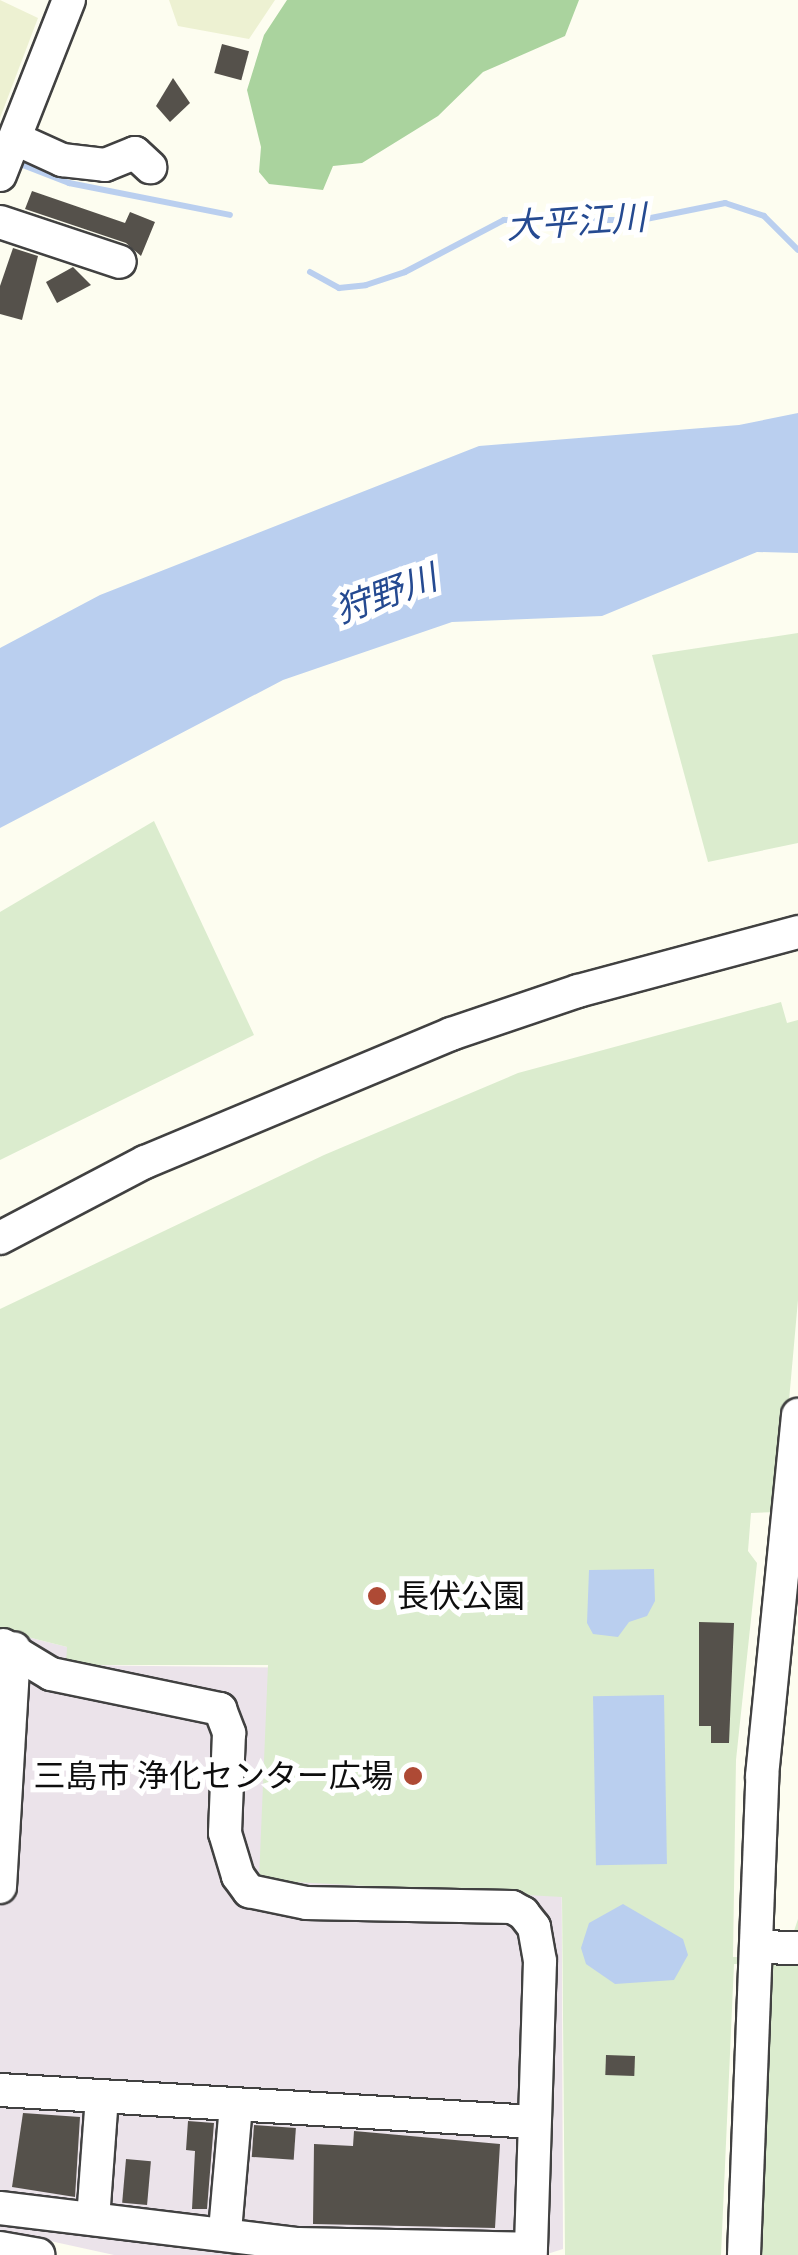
<!DOCTYPE html>
<meta charset="utf-8">
<style>
body{margin:0}
#map{position:relative;width:798px;height:2255px;overflow:hidden;background:#fdfdf0;font-family:Merriweather,"Noto Sans JP",serif}
div>[style]{position:absolute}
.industrial>*{inset:0;background:#ebe3ea}
.farmland>*{inset:0;background:#edf1d2}
.forest>*{inset:0;background:#aad39e}
.pitch>*{inset:0;background:#dbecce}
.water>*{inset:0;background:#bacfef;transform-origin:0 0}
.stream>*{height:6px;margin:-3px;padding:0 3px;transform-origin:3px;border-radius:3px;background:#bacfef}
.building>*{inset:0;background:#55514b;transform-origin:0 0}
.roads{filter:drop-shadow(2px 0 #414141) drop-shadow(-2px 0 #414141) drop-shadow(0 2px #414141) drop-shadow(0 -2px #414141)}
.minor>*{height:32px;margin:-16px;padding:0 16px;transform-origin:16px;border-radius:16px;background:#fff}
.dots>*{width:28px;height:28px;translate:-50% -50%;box-sizing:border-box;border:5px solid #fff;border-radius:50%}
span{translate:-50% -50%;white-space:nowrap;text-align:center;line-height:1.15;-webkit-text-stroke:10px #fff;paint-order:stroke}
.poi-label{font-size:32px;color:#0e0e0e}
.left{translate:0 -50%;text-align:left}
.right{translate:-100% -50%;text-align:right}
.water-label{font-size:35px;color:#254a91;font-style:italic}
</style>
<div id="map">
<div class="industrial">
<div style="clip-path:polygon(0 1630px,67px 1647px,67px 1665px,561px 1671px,563px 2249px,544px 2255px,114px 2255px,0 2230px)"></div>
</div>
<div class="farmland">
<div style="clip-path:polygon(0 0,38px 18px,0 118px)"></div>
<div style="clip-path:polygon(169px 0,275px 0,249px 39px,178px 26px)"></div>
</div>
<div class="forest">
<div style="clip-path:polygon(287px 0,579px 0,565px 36px,483px 72px,438px 116px,362px 163px,333px 166px,323px 190px,269px 184px,259px 172px,261px 147px,247px 90px,264px 35px)"></div>
</div>
<div class="pitch">
<div style="clip-path:polygon(798px 633px,798px 843px,708px 862px,652px 655px)"></div>
<div style="clip-path:polygon(154px 821px,254px 1035px,0 1160px,0 912px)"></div>
<div style="clip-path:polygon(781px 1002px,787px 1023px,798px 1020px,798px 1300px,779px 1512px,751px 1513px,748px 1551px,757px 1563px,736px 1760px,733px 1957px,785px 1958px,798px 1919px,798px 2255px,758px 2255px,771px 1964px,734px 1964px,721px 2255px,565px 2255px,562px 1897px,259px 1880px,268px 1665px,66px 1665px,67px 1647px,0 1630px,0 1309px,324px 1155px,518px 1073px)"></div>
</div>
<div class="water">
<div style="clip-path:polygon(798px 413px,798px 553px,757px 552px,602px 616px,452px 622px,283px 680px,0 828px,0 648px,100px 595px,479px 446px,739px 425px)"></div>
<div style="clip-path:polygon(654px 1569px,655px 1601px,647px 1616px,629px 1622px,618px 1637px,593px 1634px,587px 1623px,589px 1570px)"></div>
<div style="left:664px;top:1695px;width:169px;height:71px;rotate:89deg"></div>
<div style="clip-path:polygon(623px 1904px,683px 1939px,688px 1955px,674px 1980px,615px 1984px,586px 1964px,581px 1948px,589px 1923px)"></div>
</div>
<div class="stream">
<div style="left:15px;top:162px;width:58px;rotate:21.3deg"></div>
<div style="left:69px;top:183px;width:164px;rotate:11.2deg"></div>
<div style="left:310px;top:272px;width:33px;rotate:29deg"></div>
<div style="left:339px;top:288px;width:27px;rotate:-6deg"></div>
<div style="left:366px;top:285px;width:41px;rotate:-18.4deg"></div>
<div style="left:405px;top:272px;width:112px;rotate:-27.7deg"></div>
<div style="left:504px;top:220px;width:137px"></div>
<div style="left:641px;top:220px;width:86px;rotate:-11.4deg"></div>
<div style="left:725px;top:203px;width:41px;rotate:18.4deg"></div>
<div style="left:764px;top:216px;width:48px;rotate:45deg"></div>
</div>
<div class="building">
<div style="left:222px;top:44px;width:28px;height:30px;rotate:15deg"></div>
<div style="clip-path:polygon(173px 78px,190px 103px,170px 122px,156px 106px)"></div>
<div style="clip-path:polygon(32px 191px,125px 223px,130px 212px,155px 222px,141px 256px,126px 243px,25px 209px)"></div>
<div style="clip-path:polygon(13px 248px,38px 256px,22px 320px,0 314px,0 286px)"></div>
<div style="clip-path:polygon(73px 267px,91px 285px,57px 303px,46px 282px)"></div>
<div style="clip-path:polygon(699px 1622px,734px 1623px,729px 1743px,711px 1743px,711px 1726px,699px 1726px)"></div>
<div style="left:606px;top:2055px;width:29px;height:20px;rotate:2deg"></div>
<div style="clip-path:polygon(23px 2113px,80px 2117px,75px 2197px,12px 2187px)"></div>
<div style="clip-path:polygon(188px 2121px,214px 2123px,207px 2209px,192px 2209px,195px 2151px,186px 2150px)"></div>
<div style="left:254px;top:2125px;width:42px;height:32px;rotate:4deg"></div>
<div style="clip-path:polygon(354px 2131px,500px 2144px,495px 2228px,313px 2224px,314px 2144px,353px 2146px)"></div>
<div style="left:126px;top:2159px;width:25px;height:44px;rotate:5deg"></div>
</div>
<div class="roads">
<div class="minor">
<div style="left:16px;top:139px;width:51px;rotate:24.5deg"></div>
<div style="left:62px;top:160px;width:43px;rotate:6.6deg"></div>
<div style="left:105px;top:165px;width:32px;rotate:-22deg"></div>
<div style="left:135px;top:153px;width:21px;rotate:43deg"></div>
<div style="left:0;top:175px;width:188px;rotate:-68.5deg"></div>
<div style="left:0;top:222px;width:126px;rotate:18.4deg"></div>
<div style="left:0;top:1238px;width:164px;rotate:-27.7deg"></div>
<div style="left:145px;top:1162px;width:332px;rotate:-22.7deg"></div>
<div style="left:451px;top:1034px;width:134px;rotate:-18.7deg"></div>
<div style="left:578px;top:991px;width:228px;rotate:-15deg"></div>
<div style="left:3px;top:1645px;width:56px;rotate:31.1deg"></div>
<div style="left:51px;top:1674px;width:173px;rotate:11.7deg"></div>
<div style="left:220px;top:1709px;width:26px;rotate:69deg"></div>
<div style="left:229px;top:1733px;width:100px;rotate:92.3deg"></div>
<div style="left:225px;top:1833px;width:45px;rotate:73.2deg"></div>
<div style="left:238px;top:1876px;width:19px;rotate:54deg"></div>
<div style="left:249px;top:1891px;width:58px;rotate:11.9deg"></div>
<div style="left:306px;top:1903px;width:206px;rotate:1.1deg"></div>
<div style="left:512px;top:1907px;width:13px;rotate:29deg"></div>
<div style="left:523px;top:1913px;width:18px;rotate:52deg"></div>
<div style="left:534px;top:1927px;width:35px;rotate:80deg"></div>
<div style="left:540px;top:1961px;width:294px;rotate:91.8deg"></div>
<div style="left:0;top:1887px;width:239px;rotate:-86.6deg"></div>
<div style="left:757px;top:1947px;width:41px;rotate:1.4deg"></div>
<div style="left:0;top:2090px;width:535px;rotate:3.43deg"></div>
<div style="left:0;top:2208px;width:300px;rotate:6.9deg"></div>
<div style="left:298px;top:2244px;width:231px;rotate:1.2deg"></div>
<div style="left:93px;top:2219px;width:122px;rotate:-85.8deg"></div>
<div style="left:225px;top:2231px;width:126px;rotate:-85deg"></div>
<div style="left:0;top:2248px;width:39px;rotate:10deg"></div>
<div style="left:744px;top:2255px;width:479px;rotate:-87.8deg"></div>
<div style="left:762px;top:1776px;width:363px;rotate:-84.3deg"></div>
</div>
</div>
<div class="dots">
<div style="left:377px;top:1596px;background:#ae4a35"></div>
<div style="left:413px;top:1776px;background:#ae4a35"></div>
</div>
<div class="poi-label">
<span class="left" style="left:397px;top:1596px">長伏公園</span>
<span class="right" style="left:393px;top:1776px">三島市 浄化センター広場</span>
</div>
<div class="water-label">
<span style="left:576px;top:222px;rotate:-4deg">大平江川</span>
<span style="left:386px;top:594px;rotate:-20deg">狩野川</span>
</div>
</div>
